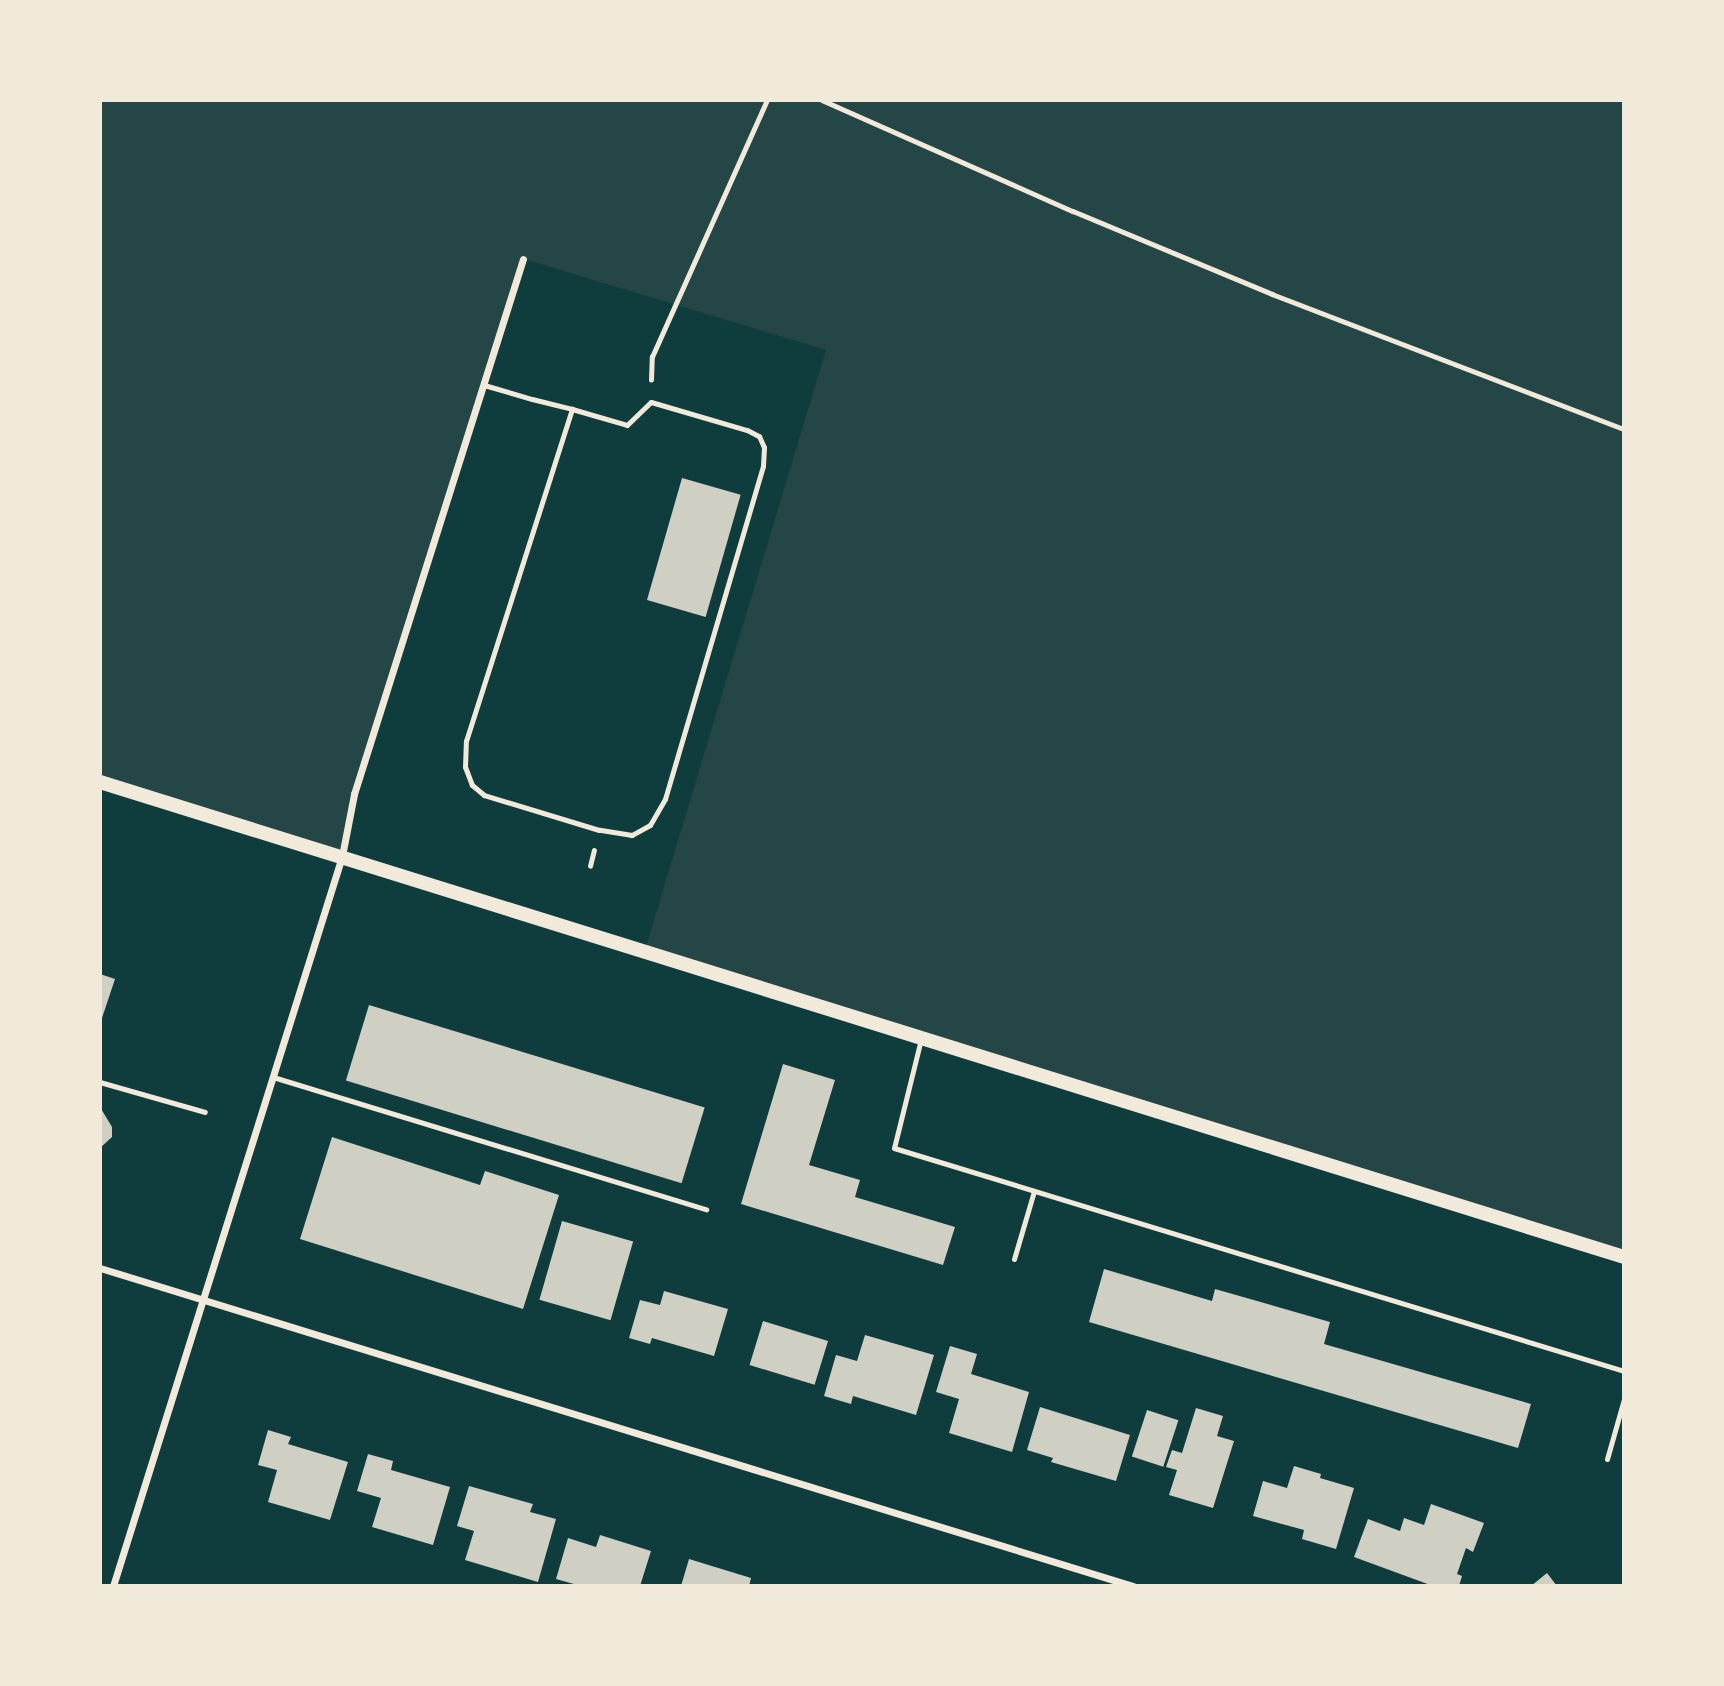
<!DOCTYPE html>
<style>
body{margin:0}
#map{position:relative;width:1724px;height:1686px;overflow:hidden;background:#0f3d3e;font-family:Helvetica,sans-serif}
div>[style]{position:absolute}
.green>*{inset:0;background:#244646}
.building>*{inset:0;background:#cfcfc3;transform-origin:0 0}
.path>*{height:4.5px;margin:-2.25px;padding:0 2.25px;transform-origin:2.25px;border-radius:2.25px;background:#f1e9da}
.service>*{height:5px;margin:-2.5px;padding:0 2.5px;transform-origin:2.5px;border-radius:2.5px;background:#f1e9da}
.minor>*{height:7px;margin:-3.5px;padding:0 3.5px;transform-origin:3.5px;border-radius:3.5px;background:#f1e9da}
.secondary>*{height:14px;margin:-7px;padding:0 7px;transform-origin:7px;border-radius:7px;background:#f1e9da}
span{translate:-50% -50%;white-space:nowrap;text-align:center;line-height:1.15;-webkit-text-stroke:5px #f1e9da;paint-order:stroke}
.frame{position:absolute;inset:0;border:102px solid #f1e9da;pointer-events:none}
</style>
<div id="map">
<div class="green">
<div style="clip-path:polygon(100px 100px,1624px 100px,1624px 1257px,645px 950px,826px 350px,524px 259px,354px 794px,342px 856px,100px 780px)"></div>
</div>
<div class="building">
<div style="left:682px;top:478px;width:61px;height:127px;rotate:16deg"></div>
<div style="clip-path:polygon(100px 974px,115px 979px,100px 1024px)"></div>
<div style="left:369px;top:1005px;width:351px;height:79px;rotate:17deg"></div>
<div style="clip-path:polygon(783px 1064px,835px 1080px,809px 1165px,860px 1180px,855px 1197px,955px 1227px,943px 1265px,741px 1204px)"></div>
<div style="clip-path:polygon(100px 1107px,112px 1127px,112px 1137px,100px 1148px)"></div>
<div style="clip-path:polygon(332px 1137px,480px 1185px,485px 1171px,559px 1195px,523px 1309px,300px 1239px)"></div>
<div style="left:562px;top:1221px;width:74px;height:82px;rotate:16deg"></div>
<div style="clip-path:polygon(1104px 1269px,1212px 1301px,1215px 1289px,1330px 1322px,1324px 1344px,1531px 1404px,1518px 1448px,1089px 1322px)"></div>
<div style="clip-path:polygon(664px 1291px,728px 1309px,714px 1356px,652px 1338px,650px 1344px,629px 1338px,640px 1300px,660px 1305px)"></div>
<div style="left:763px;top:1321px;width:68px;height:46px;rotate:17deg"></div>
<div style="clip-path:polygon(865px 1335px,934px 1355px,916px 1415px,853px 1396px,851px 1404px,824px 1396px,836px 1355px,857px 1361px)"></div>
<div style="clip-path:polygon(950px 1346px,977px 1354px,971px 1374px,1029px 1392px,1012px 1452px,949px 1433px,959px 1399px,936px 1392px)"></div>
<div style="clip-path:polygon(1040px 1407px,1130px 1435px,1116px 1481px,1051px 1462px,1053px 1458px,1027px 1450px)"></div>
<div style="clip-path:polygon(1196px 1408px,1223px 1416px,1217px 1436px,1234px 1441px,1213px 1508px,1169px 1495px,1177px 1470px,1166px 1467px,1172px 1450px,1182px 1453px)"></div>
<div style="left:1147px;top:1410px;width:33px;height:49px;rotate:18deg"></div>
<div style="clip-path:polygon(268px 1430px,291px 1437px,288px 1444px,348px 1462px,330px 1520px,268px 1502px,277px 1470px,258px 1465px)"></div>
<div style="clip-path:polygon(368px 1454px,393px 1461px,391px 1470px,450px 1487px,433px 1545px,372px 1527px,381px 1498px,357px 1491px)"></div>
<div style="clip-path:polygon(1294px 1466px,1321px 1474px,1320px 1478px,1354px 1488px,1336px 1549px,1302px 1539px,1304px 1530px,1253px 1516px,1263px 1481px,1287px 1488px)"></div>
<div style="clip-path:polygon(469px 1486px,533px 1504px,530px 1512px,556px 1519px,538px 1582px,465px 1560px,474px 1531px,457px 1526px)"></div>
<div style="clip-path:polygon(1431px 1504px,1484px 1523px,1473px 1552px,1466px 1548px,1457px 1574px,1462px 1576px,1459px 1586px,1433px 1586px,1354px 1557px,1368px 1519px,1400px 1531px,1404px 1518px,1424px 1525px)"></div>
<div style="clip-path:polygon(600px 1535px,651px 1551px,640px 1586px,581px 1586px,556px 1579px,568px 1538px,596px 1547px)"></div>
<div style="clip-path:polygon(689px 1559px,751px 1578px,749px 1586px,681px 1586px)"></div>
<div style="clip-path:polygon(1547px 1573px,1557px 1586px,1531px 1586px)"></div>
</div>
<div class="path">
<div style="left:822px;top:100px;width:274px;rotate:23.9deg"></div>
<div style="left:1073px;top:211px;width:216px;rotate:22.6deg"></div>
<div style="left:1272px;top:294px;width:377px;rotate:21deg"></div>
<div style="left:651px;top:380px;width:23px;rotate:-88deg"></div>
<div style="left:652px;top:357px;width:282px;rotate:-65.9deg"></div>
<div style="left:590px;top:866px;width:16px;rotate:-76deg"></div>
<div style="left:100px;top:1082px;width:109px;rotate:15.9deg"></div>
</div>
<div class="service">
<div style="left:484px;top:385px;width:50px;rotate:16.3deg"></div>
<div style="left:532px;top:399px;width:41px;rotate:14deg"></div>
<div style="left:572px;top:409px;width:57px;rotate:16.2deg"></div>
<div style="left:627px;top:425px;width:33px;rotate:-44deg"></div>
<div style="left:651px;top:402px;width:100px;rotate:16.3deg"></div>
<div style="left:747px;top:430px;width:13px;rotate:27deg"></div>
<div style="left:759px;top:436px;width:12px;rotate:66deg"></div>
<div style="left:764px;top:447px;width:19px;rotate:93deg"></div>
<div style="left:763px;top:466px;width:347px;rotate:106.4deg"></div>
<div style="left:665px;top:799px;width:30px;rotate:120deg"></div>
<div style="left:650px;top:825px;width:21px;rotate:151deg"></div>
<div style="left:632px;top:835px;width:33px;rotate:-171deg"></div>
<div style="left:599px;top:830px;width:120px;rotate:-163.1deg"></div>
<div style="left:484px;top:795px;width:16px;rotate:-140deg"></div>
<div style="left:472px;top:785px;width:19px;rotate:-111deg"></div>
<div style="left:465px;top:767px;width:26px;rotate:-88deg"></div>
<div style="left:466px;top:741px;width:349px;rotate:-72.3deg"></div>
<div style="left:921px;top:1039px;width:112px;rotate:103.9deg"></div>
<div style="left:894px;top:1148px;width:763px;rotate:16.99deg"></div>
<div style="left:273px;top:1077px;width:453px;rotate:17deg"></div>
<div style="left:1014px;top:1259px;width:71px;rotate:-73.6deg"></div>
<div style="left:1607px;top:1459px;width:62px;rotate:-74.2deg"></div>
</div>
<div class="minor">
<div style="left:100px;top:1268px;width:1081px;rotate:17.11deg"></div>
<div style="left:113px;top:1586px;width:765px;rotate:-72.58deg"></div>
<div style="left:342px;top:856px;width:63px;rotate:-79deg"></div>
<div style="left:354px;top:794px;width:561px;rotate:-72.47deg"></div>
</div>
<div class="secondary">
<div style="left:100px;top:782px;width:1596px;rotate:17.31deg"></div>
</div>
<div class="frame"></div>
</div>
